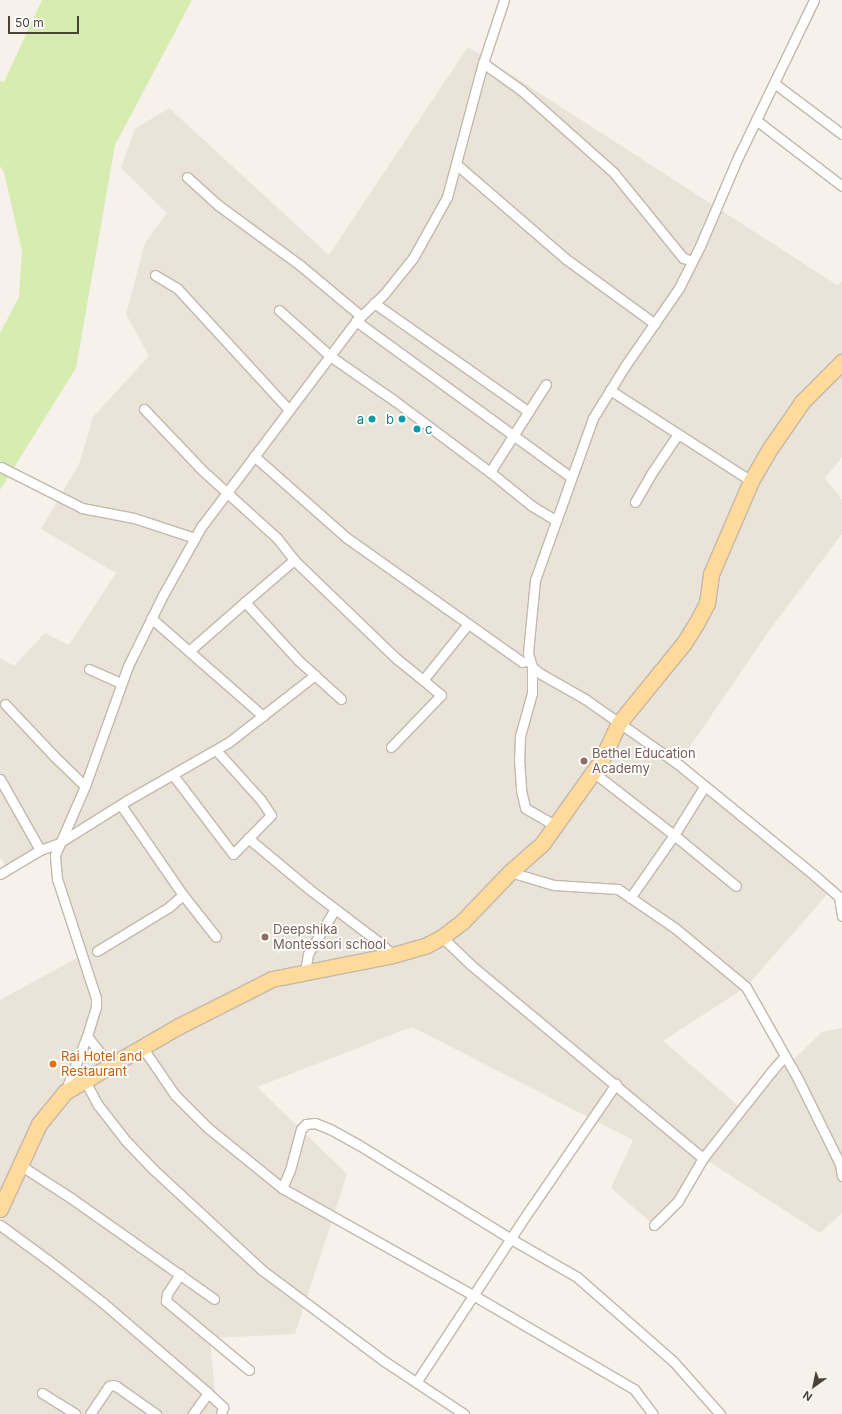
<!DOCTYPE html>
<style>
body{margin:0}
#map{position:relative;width:842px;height:1414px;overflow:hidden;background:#f6f1ea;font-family:Inter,sans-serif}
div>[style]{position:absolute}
.residential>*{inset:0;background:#eae3d8}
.green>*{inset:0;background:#d6ecb1}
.roads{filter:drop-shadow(1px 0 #c2b8ac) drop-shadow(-1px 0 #c2b8ac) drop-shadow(0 1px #c2b8ac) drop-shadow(0 -1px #c2b8ac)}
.minor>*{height:9px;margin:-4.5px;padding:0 4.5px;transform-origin:4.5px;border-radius:4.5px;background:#fff}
.primary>*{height:15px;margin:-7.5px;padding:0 7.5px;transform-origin:7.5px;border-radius:7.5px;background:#ffda9a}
.dots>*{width:11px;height:11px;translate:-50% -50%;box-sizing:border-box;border:2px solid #fff;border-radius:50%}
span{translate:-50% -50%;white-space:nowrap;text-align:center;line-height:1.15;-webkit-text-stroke:3.5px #fff;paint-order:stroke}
.culture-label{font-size:13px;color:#0d838f}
.right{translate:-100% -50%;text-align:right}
.left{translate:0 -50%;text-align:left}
.education-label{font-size:13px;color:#785e54}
.food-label{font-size:13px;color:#c56008}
.north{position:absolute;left:794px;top:1366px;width:40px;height:40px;-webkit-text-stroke:3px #fff;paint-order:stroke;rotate:213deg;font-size:11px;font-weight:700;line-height:16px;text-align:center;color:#4a4137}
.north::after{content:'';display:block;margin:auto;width:14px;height:18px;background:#4a4137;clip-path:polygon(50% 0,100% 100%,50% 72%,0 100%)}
.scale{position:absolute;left:8px;top:16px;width:71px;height:18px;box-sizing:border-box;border:2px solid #4a4137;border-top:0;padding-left:5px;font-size:12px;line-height:14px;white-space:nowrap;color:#4a4137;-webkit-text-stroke:3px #fff;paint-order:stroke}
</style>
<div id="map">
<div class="residential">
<div style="clip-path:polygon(468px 47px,837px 285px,842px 282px,842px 457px,825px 478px,842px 500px,842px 534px,771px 628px,678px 764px,831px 890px,746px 987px,663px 1041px,742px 1109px,822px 1032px,842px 1028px,842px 1213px,820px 1233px,703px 1158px,678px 1201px,654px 1225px,611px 1188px,633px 1140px,412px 1027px,257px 1087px,347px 1174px,295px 1334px,210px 1338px,217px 1414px,0 1414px,0 1000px,86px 953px,62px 881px,58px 861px,40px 848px,7px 868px,0 857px,0 658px,14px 666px,45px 633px,69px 645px,116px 573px,41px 529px,79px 464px,93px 417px,149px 356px,126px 314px,145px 243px,167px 213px,121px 168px,135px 129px,169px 108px,329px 255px)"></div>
</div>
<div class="green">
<div style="clip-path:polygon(42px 0,192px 0,115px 145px,76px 368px,0 490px,0 333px,19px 297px,22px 251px,4px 172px,0 166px,0 81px,4px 82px)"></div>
</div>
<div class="roads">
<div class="minor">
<div style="left:814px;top:0;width:174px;rotate:115.8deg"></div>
<div style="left:738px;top:157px;width:97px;rotate:113.1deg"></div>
<div style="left:700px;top:246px;width:47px;rotate:116.6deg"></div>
<div style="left:679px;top:288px;width:95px;rotate:124.7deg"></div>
<div style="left:625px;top:366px;width:61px;rotate:121.6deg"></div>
<div style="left:593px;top:418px;width:172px;rotate:109.7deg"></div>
<div style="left:535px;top:580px;width:73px;rotate:95.5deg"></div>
<div style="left:528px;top:653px;width:15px;rotate:74deg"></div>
<div style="left:532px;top:667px;width:11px;rotate:38deg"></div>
<div style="left:541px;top:674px;width:51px;rotate:29.6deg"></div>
<div style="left:585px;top:699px;width:113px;rotate:35deg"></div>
<div style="left:678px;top:764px;width:176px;rotate:39.2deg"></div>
<div style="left:814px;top:875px;width:33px;rotate:41deg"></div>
<div style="left:839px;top:897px;width:19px;rotate:81deg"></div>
<div style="left:483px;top:63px;width:47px;rotate:35.4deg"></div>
<div style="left:521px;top:90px;width:125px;rotate:41.7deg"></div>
<div style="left:614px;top:173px;width:109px;rotate:50.9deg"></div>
<div style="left:683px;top:258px;width:9px;rotate:18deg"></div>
<div style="left:774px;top:83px;width:85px;rotate:36.9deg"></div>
<div style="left:756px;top:120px;width:108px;rotate:37.5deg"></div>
<div style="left:456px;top:164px;width:145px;rotate:40.8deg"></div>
<div style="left:566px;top:259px;width:110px;rotate:36.1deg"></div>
<div style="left:187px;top:177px;width:42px;rotate:42.1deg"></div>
<div style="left:218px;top:205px;width:103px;rotate:36.3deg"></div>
<div style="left:301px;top:266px;width:78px;rotate:39.8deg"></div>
<div style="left:155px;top:275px;width:26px;rotate:31deg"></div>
<div style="left:177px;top:288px;width:166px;rotate:47.4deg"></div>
<div style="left:374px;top:303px;width:189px;rotate:35.1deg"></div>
<div style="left:279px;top:310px;width:69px;rotate:42deg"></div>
<div style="left:330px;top:356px;width:79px;rotate:34.7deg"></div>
<div style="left:395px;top:401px;width:119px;rotate:36.8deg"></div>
<div style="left:490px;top:472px;width:54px;rotate:39deg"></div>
<div style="left:532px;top:506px;width:27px;rotate:31deg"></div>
<div style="left:356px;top:321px;width:266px;rotate:36deg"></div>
<div style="left:610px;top:390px;width:168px;rotate:32.8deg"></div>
<div style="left:144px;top:409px;width:84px;rotate:46.4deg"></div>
<div style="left:202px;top:470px;width:101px;rotate:42.2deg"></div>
<div style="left:277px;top:538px;width:28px;rotate:52deg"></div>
<div style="left:254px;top:456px;width:124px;rotate:41.4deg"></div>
<div style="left:347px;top:538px;width:214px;rotate:35.3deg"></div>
<div style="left:522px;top:662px;width:8px;rotate:-14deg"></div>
<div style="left:1px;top:467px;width:91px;rotate:26.8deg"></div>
<div style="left:82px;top:508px;width:53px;rotate:10.9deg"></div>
<div style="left:134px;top:518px;width:64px;rotate:18.2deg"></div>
<div style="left:490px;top:472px;width:104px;rotate:-57.5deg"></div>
<div style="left:635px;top:502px;width:36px;rotate:-60deg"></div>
<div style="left:653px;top:471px;width:45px;rotate:-56deg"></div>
<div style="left:151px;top:618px;width:149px;rotate:41.2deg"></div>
<div style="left:189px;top:651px;width:74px;rotate:-41.2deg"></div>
<div style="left:532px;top:667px;width:26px;rotate:90deg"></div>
<div style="left:532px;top:693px;width:45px;rotate:105.6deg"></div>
<div style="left:520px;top:736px;width:23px;rotate:92deg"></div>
<div style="left:519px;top:759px;width:31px;rotate:86deg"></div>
<div style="left:521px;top:790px;width:18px;rotate:77deg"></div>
<div style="left:525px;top:808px;width:34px;rotate:30deg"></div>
<div style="left:89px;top:669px;width:35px;rotate:24deg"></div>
<div style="left:341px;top:699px;width:58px;rotate:-137.8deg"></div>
<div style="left:298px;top:660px;width:79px;rotate:-132.4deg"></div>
<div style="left:245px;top:602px;width:65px;rotate:-40.6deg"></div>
<div style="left:294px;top:560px;width:143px;rotate:43.9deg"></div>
<div style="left:397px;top:659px;width:33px;rotate:39deg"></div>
<div style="left:423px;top:680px;width:72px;rotate:-51.2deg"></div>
<div style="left:5px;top:704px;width:71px;rotate:46.7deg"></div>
<div style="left:54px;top:756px;width:43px;rotate:44.1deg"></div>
<div style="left:391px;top:747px;width:72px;rotate:-46.1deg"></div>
<div style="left:441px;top:695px;width:23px;rotate:-140deg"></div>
<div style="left:593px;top:772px;width:103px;rotate:37.9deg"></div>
<div style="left:674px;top:835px;width:80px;rotate:39.4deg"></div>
<div style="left:173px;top:775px;width:99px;rotate:52.8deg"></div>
<div style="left:233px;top:854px;width:54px;rotate:-45.7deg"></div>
<div style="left:271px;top:815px;width:18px;rotate:-124deg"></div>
<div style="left:261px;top:800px;width:67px;rotate:-132deg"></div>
<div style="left:0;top:779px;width:81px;rotate:60.6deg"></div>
<div style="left:40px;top:850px;width:20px;rotate:-20deg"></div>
<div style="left:59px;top:843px;width:79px;rotate:-32.1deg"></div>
<div style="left:126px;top:801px;width:119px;rotate:-29.8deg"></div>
<div style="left:229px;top:742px;width:109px;rotate:-37.9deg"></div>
<div style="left:248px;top:838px;width:80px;rotate:39.9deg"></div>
<div style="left:309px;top:889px;width:89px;rotate:37.3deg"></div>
<div style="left:380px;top:943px;width:18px;rotate:43deg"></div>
<div style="left:510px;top:872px;width:46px;rotate:16.5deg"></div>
<div style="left:554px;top:885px;width:64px;rotate:3.6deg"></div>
<div style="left:618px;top:889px;width:69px;rotate:34.4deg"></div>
<div style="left:675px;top:928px;width:92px;rotate:39.7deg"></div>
<div style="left:746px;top:987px;width:103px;rotate:60.5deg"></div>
<div style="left:797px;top:1077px;width:97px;rotate:63.7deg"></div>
<div style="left:840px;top:1164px;width:12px;rotate:81deg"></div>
<div style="left:0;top:874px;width:47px;rotate:-31deg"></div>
<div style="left:183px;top:895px;width:53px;rotate:51.8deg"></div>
<div style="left:630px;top:898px;width:77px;rotate:-55.1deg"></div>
<div style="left:674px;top:835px;width:57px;rotate:-58deg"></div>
<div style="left:442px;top:937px;width:40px;rotate:44deg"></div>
<div style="left:471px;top:965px;width:302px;rotate:39.8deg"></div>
<div style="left:97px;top:951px;width:84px;rotate:-31.4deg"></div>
<div style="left:169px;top:907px;width:18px;rotate:-41deg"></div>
<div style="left:183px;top:895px;width:109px;rotate:-124.6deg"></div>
<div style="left:305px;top:971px;width:17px;rotate:-80deg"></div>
<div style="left:308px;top:954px;width:52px;rotate:-59deg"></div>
<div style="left:87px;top:1036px;width:37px;rotate:52deg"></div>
<div style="left:142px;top:1047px;width:58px;rotate:55.5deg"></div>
<div style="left:175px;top:1095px;width:47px;rotate:45deg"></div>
<div style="left:208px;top:1128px;width:95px;rotate:39deg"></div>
<div style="left:282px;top:1188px;width:219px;rotate:29.3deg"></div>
<div style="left:473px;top:1295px;width:186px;rotate:30.3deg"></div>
<div style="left:634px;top:1389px;width:31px;rotate:53deg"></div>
<div style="left:84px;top:1079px;width:30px;rotate:62deg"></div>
<div style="left:98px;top:1105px;width:46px;rotate:52.1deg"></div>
<div style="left:126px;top:1141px;width:40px;rotate:46deg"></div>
<div style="left:154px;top:1170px;width:147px;rotate:42.8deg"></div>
<div style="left:262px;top:1270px;width:152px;rotate:36.7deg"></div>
<div style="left:384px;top:1361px;width:96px;rotate:33.5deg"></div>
<div style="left:65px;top:1092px;width:60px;rotate:-68.6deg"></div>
<div style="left:87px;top:1036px;width:30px;rotate:-73deg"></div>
<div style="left:96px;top:1007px;width:9px;rotate:-90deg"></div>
<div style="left:96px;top:998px;width:125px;rotate:-108.1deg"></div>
<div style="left:57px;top:879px;width:24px;rotate:-95deg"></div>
<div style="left:55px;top:855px;width:75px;rotate:-66.5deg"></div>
<div style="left:85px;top:786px;width:127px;rotate:-70.3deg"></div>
<div style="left:128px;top:666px;width:79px;rotate:-63.8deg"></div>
<div style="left:163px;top:595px;width:78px;rotate:-60.8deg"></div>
<div style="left:201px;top:527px;width:258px;rotate:-53deg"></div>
<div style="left:356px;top:321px;width:39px;rotate:-44deg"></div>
<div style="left:384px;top:294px;width:46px;rotate:-51.1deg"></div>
<div style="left:413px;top:258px;width:70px;rotate:-60.9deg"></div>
<div style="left:447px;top:197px;width:139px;rotate:-75deg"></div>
<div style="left:483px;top:63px;width:66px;rotate:-71.6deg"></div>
<div style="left:20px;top:1165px;width:61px;rotate:32.9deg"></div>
<div style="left:71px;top:1198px;width:175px;rotate:35.2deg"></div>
<div style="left:282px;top:1188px;width:20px;rotate:-66deg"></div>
<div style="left:290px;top:1170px;width:42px;rotate:-75deg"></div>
<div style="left:301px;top:1129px;width:7px;rotate:-45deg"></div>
<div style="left:306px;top:1124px;width:9px;rotate:-6deg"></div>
<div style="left:315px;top:1123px;width:16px;rotate:22deg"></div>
<div style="left:330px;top:1129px;width:33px;rotate:29deg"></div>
<div style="left:359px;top:1145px;width:179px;rotate:31.7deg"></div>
<div style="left:511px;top:1239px;width:76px;rotate:29.9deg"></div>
<div style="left:577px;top:1277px;width:128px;rotate:41.2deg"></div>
<div style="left:673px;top:1361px;width:71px;rotate:48.4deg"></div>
<div style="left:0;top:1225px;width:59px;rotate:36.1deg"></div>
<div style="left:48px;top:1260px;width:68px;rotate:37.9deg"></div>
<div style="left:102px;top:1302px;width:140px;rotate:40.6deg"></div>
<div style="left:208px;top:1393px;width:26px;rotate:126deg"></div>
<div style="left:654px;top:1225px;width:34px;rotate:-45deg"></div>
<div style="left:678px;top:1201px;width:50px;rotate:-59.8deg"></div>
<div style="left:703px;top:1158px;width:110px;rotate:-51.7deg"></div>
<div style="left:771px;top:1072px;width:21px;rotate:-49deg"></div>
<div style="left:180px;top:1274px;width:24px;rotate:123deg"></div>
<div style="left:167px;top:1294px;width:7px;rotate:98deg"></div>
<div style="left:166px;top:1301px;width:108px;rotate:39.7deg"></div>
<div style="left:417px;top:1381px;width:188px;rotate:-56.7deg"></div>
<div style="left:520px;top:1224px;width:170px;rotate:-55.6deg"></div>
<div style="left:42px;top:1393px;width:39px;rotate:32deg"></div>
<div style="left:208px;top:1393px;width:21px;rotate:43deg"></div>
<div style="left:223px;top:1407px;width:7px;rotate:106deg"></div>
<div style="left:90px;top:1414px;width:34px;rotate:-56deg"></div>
<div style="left:109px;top:1386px;width:4px;rotate:-14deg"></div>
<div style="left:113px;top:1385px;width:3px;rotate:18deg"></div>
<div style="left:116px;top:1386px;width:49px;rotate:35deg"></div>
</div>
<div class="primary">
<div style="left:0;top:1209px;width:94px;rotate:-65.4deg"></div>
<div style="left:39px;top:1124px;width:41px;rotate:-50.9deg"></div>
<div style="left:65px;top:1092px;width:132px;rotate:-30.1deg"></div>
<div style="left:179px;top:1026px;width:104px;rotate:-26.8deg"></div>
<div style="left:272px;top:979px;width:123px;rotate:-11.2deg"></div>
<div style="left:393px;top:955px;width:33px;rotate:-16deg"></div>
<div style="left:425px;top:946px;width:19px;rotate:-28deg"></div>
<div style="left:442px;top:937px;width:25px;rotate:-37deg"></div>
<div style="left:462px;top:922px;width:69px;rotate:-46.2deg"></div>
<div style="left:510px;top:872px;width:43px;rotate:-41.2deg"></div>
<div style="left:542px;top:844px;width:102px;rotate:-54.6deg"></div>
<div style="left:601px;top:761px;width:42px;rotate:-64.7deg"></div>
<div style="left:619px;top:723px;width:103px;rotate:-50.9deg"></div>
<div style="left:684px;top:643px;width:22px;rotate:-58deg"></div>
<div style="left:696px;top:624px;width:24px;rotate:-62deg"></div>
<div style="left:707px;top:603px;width:29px;rotate:-82deg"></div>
<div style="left:711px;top:574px;width:101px;rotate:-66.7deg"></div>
<div style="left:751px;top:481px;width:39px;rotate:-60deg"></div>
<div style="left:771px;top:447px;width:55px;rotate:-55.4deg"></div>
<div style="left:802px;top:402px;width:57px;rotate:-45deg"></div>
</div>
</div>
<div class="dots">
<div style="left:372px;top:419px;background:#0f9aa8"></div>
<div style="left:402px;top:419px;background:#0f9aa8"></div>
<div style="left:417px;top:429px;background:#0f9aa8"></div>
<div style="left:584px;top:761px;background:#8d6e63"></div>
<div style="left:265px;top:937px;background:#8d6e63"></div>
<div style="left:53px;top:1064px;background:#e8710a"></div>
</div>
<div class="culture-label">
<span class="right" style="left:364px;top:419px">a</span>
<span class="right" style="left:394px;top:419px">b</span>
<span class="left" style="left:425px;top:429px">c</span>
</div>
<div class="education-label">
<span class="left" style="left:592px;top:761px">Bethel Education<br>Academy</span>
<span class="left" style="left:273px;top:937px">Deepshika<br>Montessori school</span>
</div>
<div class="food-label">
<span class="left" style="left:61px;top:1064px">Rai Hotel and<br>Restaurant</span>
</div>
<div class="north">N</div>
<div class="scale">50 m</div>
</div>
